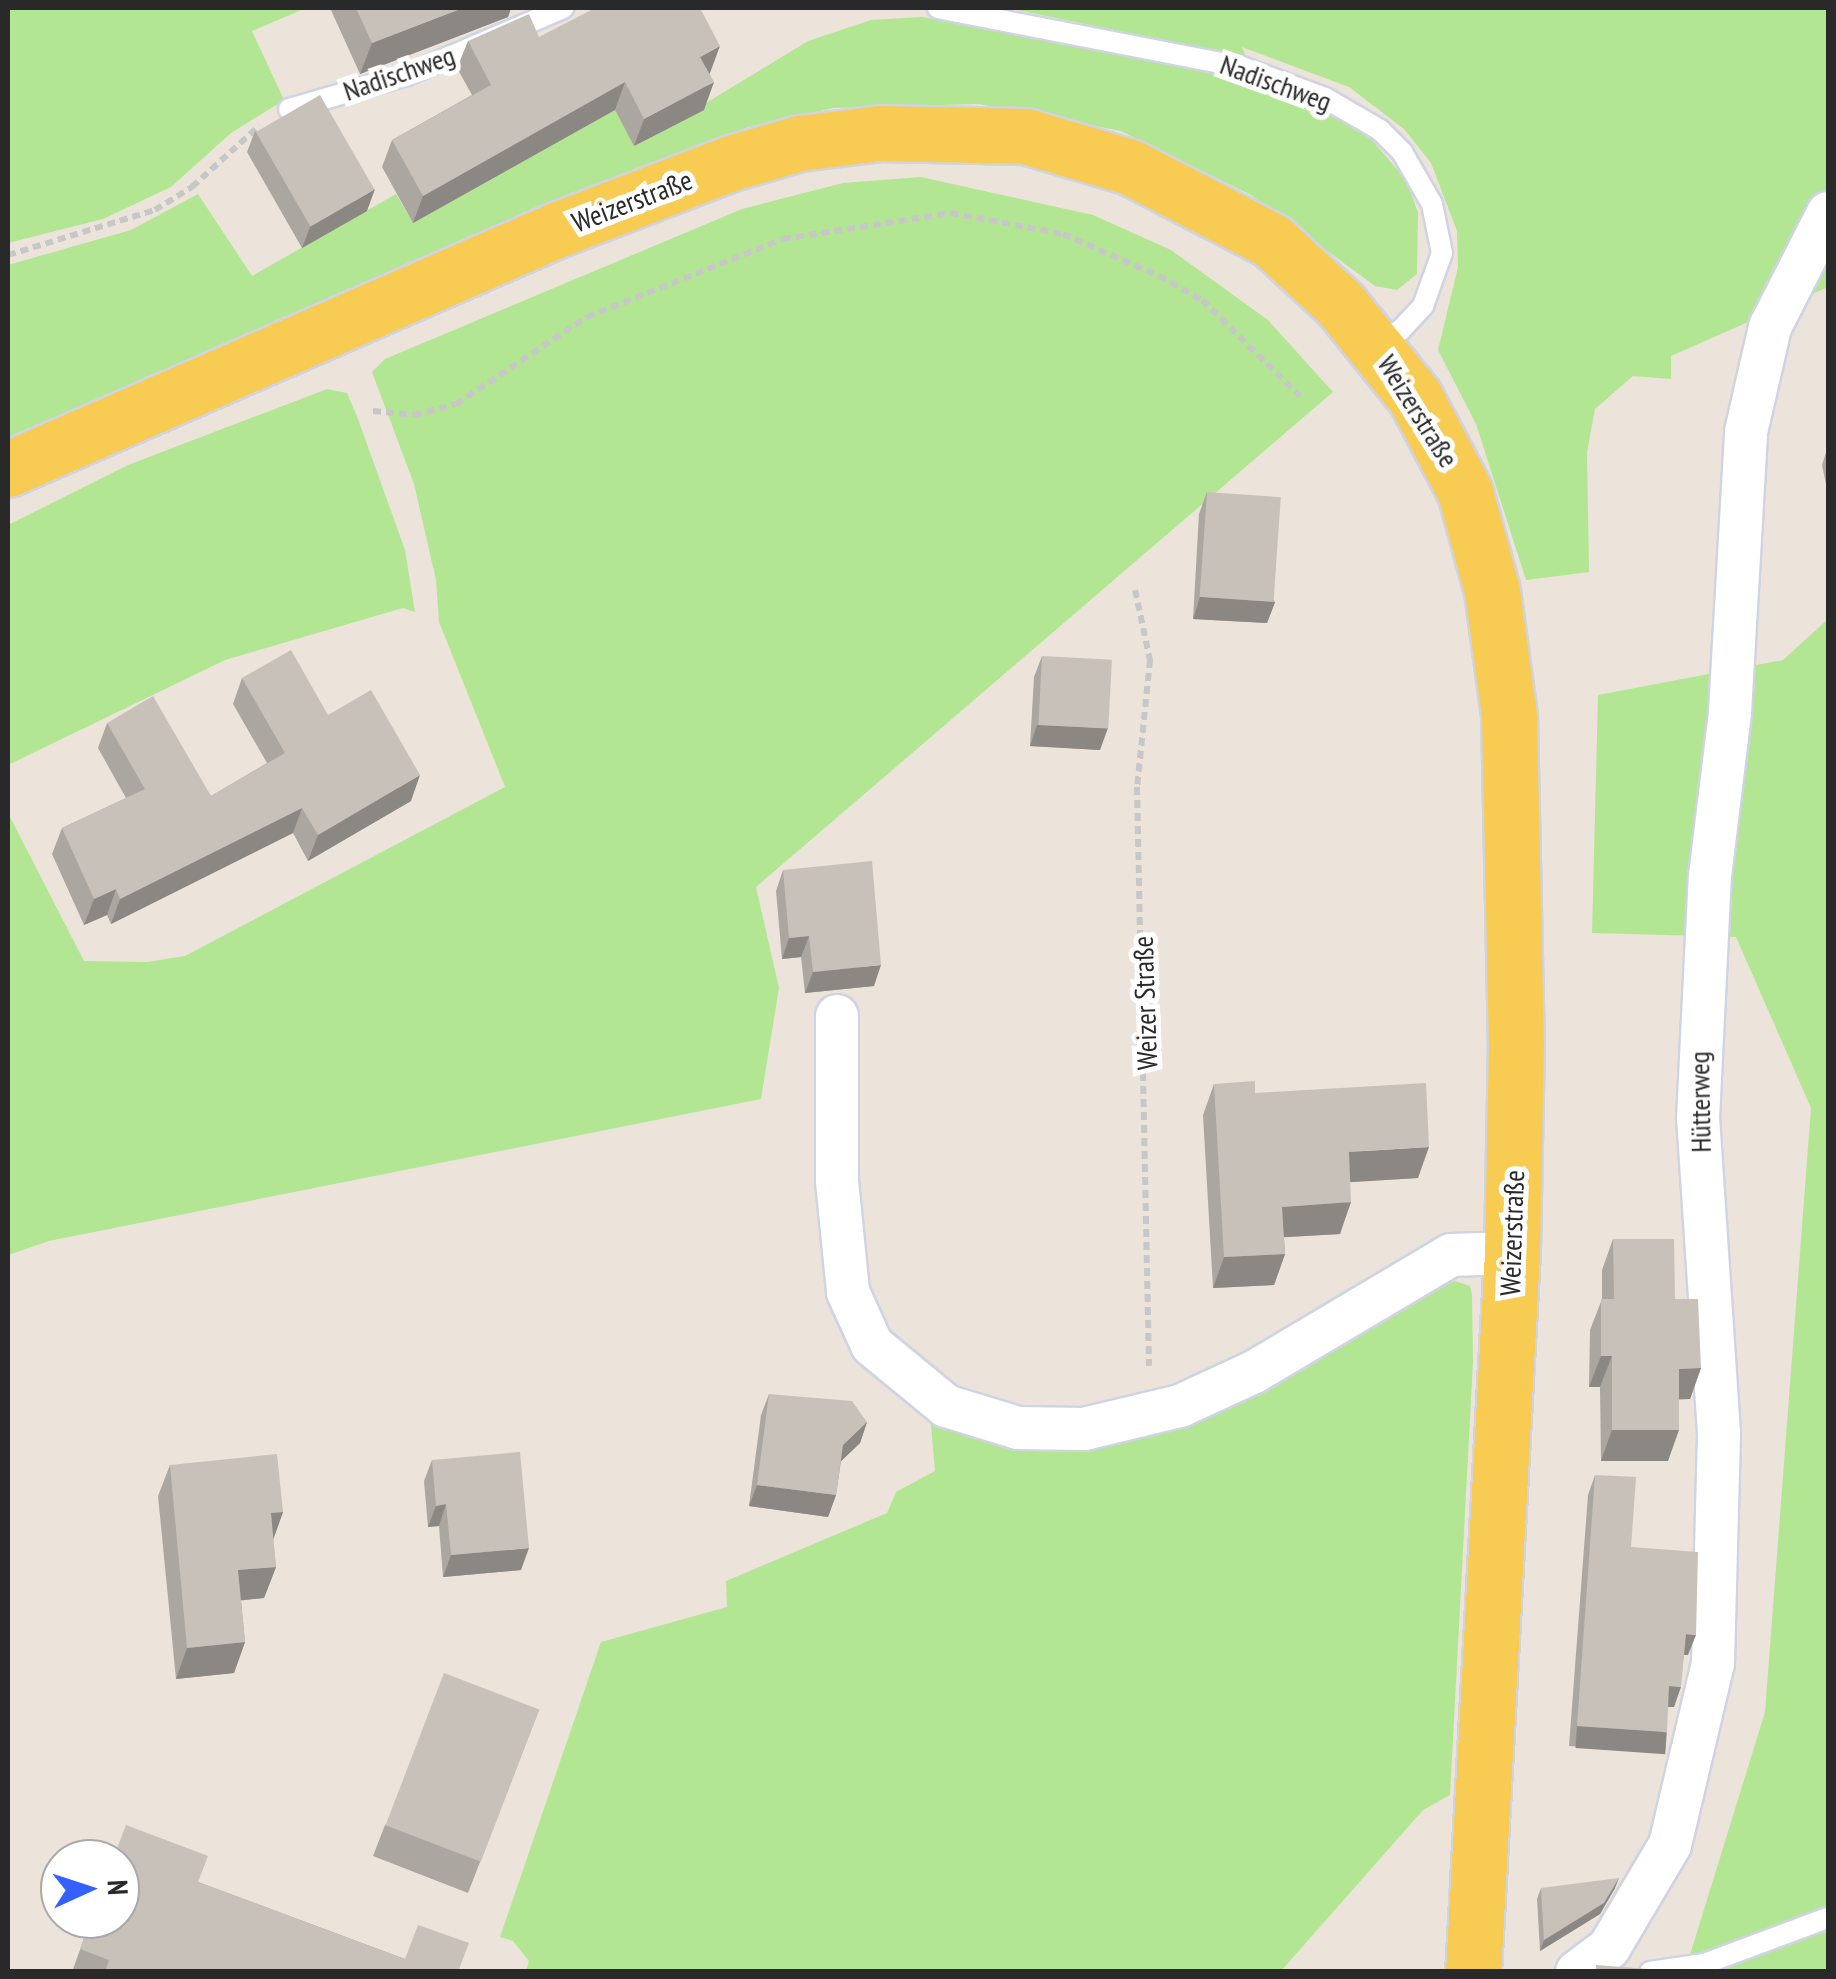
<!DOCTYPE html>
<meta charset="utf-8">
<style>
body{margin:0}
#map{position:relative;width:1836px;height:1979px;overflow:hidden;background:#ece4da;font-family:"PT Sans Narrow",sans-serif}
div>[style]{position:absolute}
.green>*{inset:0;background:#b2e693}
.path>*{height:6px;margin-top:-3px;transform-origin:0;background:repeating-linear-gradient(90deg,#c7c7c7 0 8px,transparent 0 13px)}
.roads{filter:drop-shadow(2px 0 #cfd3e3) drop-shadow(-2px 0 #cfd3e3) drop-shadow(0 2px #cfd3e3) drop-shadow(0 -2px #cfd3e3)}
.lane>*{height:20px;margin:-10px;padding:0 10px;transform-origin:10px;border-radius:10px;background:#fff}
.street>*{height:42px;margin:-21px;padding:0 21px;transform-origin:21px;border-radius:21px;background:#fff}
.primary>*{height:55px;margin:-27.5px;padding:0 27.5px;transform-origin:27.5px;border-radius:27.5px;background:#f8cc53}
.wall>*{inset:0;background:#aba6a0}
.shaded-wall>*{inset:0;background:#8b8782;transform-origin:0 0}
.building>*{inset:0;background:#c7c1ba;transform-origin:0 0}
span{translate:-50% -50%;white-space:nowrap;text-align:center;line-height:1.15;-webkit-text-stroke:10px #fff;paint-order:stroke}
.street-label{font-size:28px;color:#292929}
.frame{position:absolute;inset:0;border:10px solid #292929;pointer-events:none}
.north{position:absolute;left:40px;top:1839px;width:100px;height:100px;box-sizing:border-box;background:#fff;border:2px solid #a9a9a9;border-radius:50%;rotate:87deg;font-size:28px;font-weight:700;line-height:40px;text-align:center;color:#292929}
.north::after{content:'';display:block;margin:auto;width:35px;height:45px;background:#3460ff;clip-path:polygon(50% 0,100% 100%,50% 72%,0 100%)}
</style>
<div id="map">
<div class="green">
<div style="clip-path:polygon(8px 8px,306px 8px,252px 31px,284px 100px,231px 133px,171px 187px,103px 219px,8px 243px)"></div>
<div style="clip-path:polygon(1007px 8px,1828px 8px,1828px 287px,1671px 356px,1671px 379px,1633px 376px,1595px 409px,1587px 452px,1589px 572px,1526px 580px,1476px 424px,1438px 350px,1458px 267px,1457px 231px,1431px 163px,1404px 129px,1349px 87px,1242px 47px,1246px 57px)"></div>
<div style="clip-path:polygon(922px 17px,1168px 61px,1238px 79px,1341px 119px,1371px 139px,1407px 181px,1418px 213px,1417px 274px,1397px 290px,1375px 286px,1251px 195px,1121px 131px,979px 104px,833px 108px,748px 127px,622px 176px,8px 440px,8px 265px,131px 230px,198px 194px,252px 276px,396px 194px,413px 223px,615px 110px,635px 146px,808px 41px,871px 20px)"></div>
<div style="clip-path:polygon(921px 177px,1093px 215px,1171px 250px,1268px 320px,1333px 392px,756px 887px,779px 988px,761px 1099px,49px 1241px,8px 1255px,8px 813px,84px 961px,147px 962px,185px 956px,505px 787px,439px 622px,436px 580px,414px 484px,372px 372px,385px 359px,742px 209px,843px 183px)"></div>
<div style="clip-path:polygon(327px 389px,347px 393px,358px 419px,405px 550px,415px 612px,403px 608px,225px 660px,8px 765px,8px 525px,128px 465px)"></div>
<div style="clip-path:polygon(1828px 619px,1828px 1971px,1685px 1971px,1765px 1712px,1811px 1108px,1736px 937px,1592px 933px,1598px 695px,1783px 660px)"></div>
<div style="clip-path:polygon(1455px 1281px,1470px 1286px,1472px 1294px,1473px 1362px,1450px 1795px,1423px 1810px,1281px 1971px,526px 1972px,529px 1961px,513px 1941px,500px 1937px,601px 1642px,727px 1607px,726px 1581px,887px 1513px,896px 1492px,935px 1471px,930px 1414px,1048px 1448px)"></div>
</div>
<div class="path">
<div style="left:8px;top:255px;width:154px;rotate:-17deg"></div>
<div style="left:155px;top:210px;width:44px;rotate:-31.9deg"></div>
<div style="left:192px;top:187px;width:91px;rotate:-42.3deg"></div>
<div style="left:373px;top:411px;width:41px;rotate:5.6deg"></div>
<div style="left:414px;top:415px;width:43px;rotate:-14.7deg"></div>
<div style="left:456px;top:404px;width:157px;rotate:-33.6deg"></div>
<div style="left:587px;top:317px;width:211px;rotate:-21.7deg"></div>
<div style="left:783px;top:239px;width:170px;rotate:-8.8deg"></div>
<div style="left:951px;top:213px;width:114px;rotate:10.6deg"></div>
<div style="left:1063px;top:234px;width:105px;rotate:23.6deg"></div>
<div style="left:1159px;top:276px;width:49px;rotate:29.2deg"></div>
<div style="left:1202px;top:300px;width:137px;rotate:44.4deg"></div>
<div style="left:1135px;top:590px;width:72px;rotate:77.9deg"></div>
<div style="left:1150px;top:660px;width:128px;rotate:95.8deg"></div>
<div style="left:1137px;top:787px;width:579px;rotate:88.81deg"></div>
</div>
<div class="roads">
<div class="lane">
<div style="left:938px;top:8px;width:310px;rotate:11deg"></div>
<div style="left:1242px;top:67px;width:89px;rotate:20.5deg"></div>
<div style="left:1325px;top:98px;width:64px;rotate:30.2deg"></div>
<div style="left:1380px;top:130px;width:31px;rotate:45deg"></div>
<div style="left:1402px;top:152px;width:60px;rotate:60deg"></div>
<div style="left:1432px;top:204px;width:50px;rotate:78.5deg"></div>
<div style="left:1442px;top:253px;width:56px;rotate:109.7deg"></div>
<div style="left:1423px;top:306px;width:34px;rotate:133deg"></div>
<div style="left:1400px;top:331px;width:29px;rotate:160deg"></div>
<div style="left:289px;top:109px;width:123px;rotate:-16.1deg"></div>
<div style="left:407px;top:75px;width:170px;rotate:-23.2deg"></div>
<div style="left:1650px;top:1972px;width:55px;rotate:-8.4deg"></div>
<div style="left:1704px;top:1964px;width:132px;rotate:-20.4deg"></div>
</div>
<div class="street">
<div style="left:837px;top:1016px;width:165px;rotate:90deg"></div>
<div style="left:837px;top:1181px;width:112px;rotate:84.3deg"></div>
<div style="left:848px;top:1292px;width:58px;rotate:65.6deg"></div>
<div style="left:872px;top:1345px;width:96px;rotate:39.5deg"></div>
<div style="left:946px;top:1406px;width:75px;rotate:17deg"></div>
<div style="left:1018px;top:1428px;width:66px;rotate:0.9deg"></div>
<div style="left:1084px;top:1429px;width:99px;rotate:-13.5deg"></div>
<div style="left:1180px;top:1406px;width:81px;rotate:-24.7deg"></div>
<div style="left:1254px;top:1372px;width:229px;rotate:-30.7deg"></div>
<div style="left:1451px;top:1255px;width:61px;rotate:-1.9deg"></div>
<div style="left:1577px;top:1972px;width:40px;rotate:-37deg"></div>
<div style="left:1609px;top:1948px;width:120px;rotate:-59.4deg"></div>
<div style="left:1670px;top:1845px;width:187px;rotate:-76.7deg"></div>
<div style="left:1713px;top:1663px;width:230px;rotate:-88.5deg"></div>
<div style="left:1719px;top:1433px;width:315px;rotate:-93.8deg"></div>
<div style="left:1698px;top:1119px;width:243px;rotate:-87.2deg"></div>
<div style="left:1710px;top:876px;width:165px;rotate:-83deg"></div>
<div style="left:1730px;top:712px;width:280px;rotate:-86.7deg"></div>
<div style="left:1746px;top:432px;width:108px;rotate:-77.1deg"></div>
<div style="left:1770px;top:327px;width:128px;rotate:-63deg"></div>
</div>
<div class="primary">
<div style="left:8px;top:469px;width:601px;rotate:-23.54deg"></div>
<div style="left:559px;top:229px;width:184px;rotate:-21deg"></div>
<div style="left:731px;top:163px;width:72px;rotate:-16.2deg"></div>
<div style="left:800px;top:143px;width:81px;rotate:-7.1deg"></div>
<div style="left:880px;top:133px;width:145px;rotate:1.2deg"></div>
<div style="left:1025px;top:136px;width:109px;rotate:16.4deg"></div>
<div style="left:1130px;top:167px;width:160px;rotate:27.5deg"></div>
<div style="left:1272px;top:241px;width:94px;rotate:42.8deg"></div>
<div style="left:1341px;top:305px;width:118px;rotate:51.2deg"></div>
<div style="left:1415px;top:397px;width:107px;rotate:62.2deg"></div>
<div style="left:1465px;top:492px;width:103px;rotate:74.7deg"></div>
<div style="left:1492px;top:591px;width:125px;rotate:82.2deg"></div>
<div style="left:1509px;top:715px;width:327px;rotate:88.8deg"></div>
<div style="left:1516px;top:1042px;width:211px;rotate:91.1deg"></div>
<div style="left:1512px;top:1253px;width:720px;rotate:93.1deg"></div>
</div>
</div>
<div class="wall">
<div style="clip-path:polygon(330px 8px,511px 8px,508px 17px,360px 74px)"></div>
<div style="clip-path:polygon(468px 41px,710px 73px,704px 110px,634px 146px,615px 110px,413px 223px,382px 167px,392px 140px,472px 95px,457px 68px)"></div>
<div style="clip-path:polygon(255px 131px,367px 211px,302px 248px,247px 152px)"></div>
<div style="clip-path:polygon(1828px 446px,1828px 494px,1822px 465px)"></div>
<div style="clip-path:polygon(1207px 492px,1275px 602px,1267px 623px,1193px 619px,1199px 514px)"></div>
<div style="clip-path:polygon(1042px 656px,1100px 750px,1030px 746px,1034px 677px)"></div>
<div style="clip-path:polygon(242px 678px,328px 715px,411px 801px,308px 861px,293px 833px,111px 924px,107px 915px,84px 925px,52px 854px,62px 828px,126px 798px,98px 748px,107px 723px,211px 796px,267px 763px,233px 704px)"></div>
<div style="clip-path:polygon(783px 870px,874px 986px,805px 993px,801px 957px,782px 959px,776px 891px)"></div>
<div style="clip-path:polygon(1214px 1084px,1255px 1093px,1418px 1178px,1350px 1182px,1340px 1234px,1284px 1237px,1285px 1254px,1274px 1285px,1213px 1288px,1203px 1115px)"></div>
<div style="clip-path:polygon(1613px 1239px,1675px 1299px,1701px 1368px,1690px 1399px,1679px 1399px,1668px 1461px,1601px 1461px,1600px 1387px,1589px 1387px,1590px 1330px,1602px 1299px,1602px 1270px)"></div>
<div style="clip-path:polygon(769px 1394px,867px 1422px,860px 1443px,841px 1461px,836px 1495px,828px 1517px,749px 1506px,761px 1415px)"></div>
<div style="clip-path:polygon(432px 1460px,521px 1570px,443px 1577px,439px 1526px,428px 1527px,424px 1481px)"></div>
<div style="clip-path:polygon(170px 1465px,283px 1512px,273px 1539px,276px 1567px,264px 1598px,241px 1600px,245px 1642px,234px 1673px,176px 1679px,158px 1496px)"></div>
<div style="clip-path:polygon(1595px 1475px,1631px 1547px,1688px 1655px,1684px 1655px,1674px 1707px,1668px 1707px,1659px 1752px,1569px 1746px,1588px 1495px)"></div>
<div style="clip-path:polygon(539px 1710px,468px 1893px,373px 1856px,385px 1825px)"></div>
<div style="clip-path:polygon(198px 1882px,405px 1959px,458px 1972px,72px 1972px,91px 1919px)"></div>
<div style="clip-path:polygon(1541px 1888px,1615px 1888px,1600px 1914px,1540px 1951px,1537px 1899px)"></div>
</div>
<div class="shaded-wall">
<div style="clip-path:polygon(463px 8px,511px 8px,508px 17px,360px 74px,372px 43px)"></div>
<div style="clip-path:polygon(720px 46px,710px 73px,690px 84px,700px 57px)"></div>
<div style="clip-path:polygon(625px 82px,615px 110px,413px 223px,423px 196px)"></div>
<div style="clip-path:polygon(714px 82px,704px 110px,634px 146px,644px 119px)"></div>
<div style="clip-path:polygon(375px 189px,367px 211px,302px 248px,310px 227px)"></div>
<div style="clip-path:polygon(1200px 597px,1275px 602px,1267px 623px,1193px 619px)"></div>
<div style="clip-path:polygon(1037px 725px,1108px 728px,1100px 750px,1030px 746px)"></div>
<div style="clip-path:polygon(420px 775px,411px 801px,308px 861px,318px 835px)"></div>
<div style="clip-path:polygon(302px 808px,293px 833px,111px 924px,120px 899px)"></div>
<div style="clip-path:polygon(116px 889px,107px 915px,84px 925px,94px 899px)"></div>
<div style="clip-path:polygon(809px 936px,801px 957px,782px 959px,789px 938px)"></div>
<div style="clip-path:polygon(881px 965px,874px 986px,805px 993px,813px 972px)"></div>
<div style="clip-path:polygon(1429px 1147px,1418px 1178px,1337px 1183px,1349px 1152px)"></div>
<div style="clip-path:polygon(1351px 1202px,1340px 1234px,1271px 1238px,1282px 1207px)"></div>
<div style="clip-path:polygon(1285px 1254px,1274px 1285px,1213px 1288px,1224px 1257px)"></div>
<div style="clip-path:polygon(1601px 1356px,1612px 1356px,1600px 1387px,1589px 1387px)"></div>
<div style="clip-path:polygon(1701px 1368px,1690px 1399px,1667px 1400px,1679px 1369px)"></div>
<div style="clip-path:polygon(867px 1422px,860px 1443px,835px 1467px,843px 1445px)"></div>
<div style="clip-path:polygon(1612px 1430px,1679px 1430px,1668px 1461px,1601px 1461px)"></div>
<div style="clip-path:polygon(757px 1485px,836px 1495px,828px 1517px,749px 1506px)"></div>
<div style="clip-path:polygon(446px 1504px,439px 1526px,428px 1527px,436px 1506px)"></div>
<div style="clip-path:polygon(283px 1512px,272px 1543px,271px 1513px)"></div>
<div style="clip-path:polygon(529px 1548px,521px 1570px,443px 1577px,451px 1555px)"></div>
<div style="clip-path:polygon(276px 1567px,264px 1598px,227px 1602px,238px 1570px)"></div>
<div style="clip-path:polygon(1686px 1634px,1696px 1635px,1688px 1655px,1678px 1655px)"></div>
<div style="clip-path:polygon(245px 1642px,234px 1673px,176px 1679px,187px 1648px)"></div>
<div style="clip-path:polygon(1669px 1686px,1681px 1687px,1674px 1707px,1662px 1707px)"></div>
<div style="left:1577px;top:1726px;width:90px;height:22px;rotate:4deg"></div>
<div style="clip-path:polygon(1619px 1878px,1615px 1888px,1600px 1914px,1540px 1951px,1544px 1940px)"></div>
</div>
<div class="building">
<div style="clip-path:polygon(356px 8px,463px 8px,372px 43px)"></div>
<div style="clip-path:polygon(595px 8px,700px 8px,720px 46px,700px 57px,714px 82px,644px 119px,625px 82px,423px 196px,392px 140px,491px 85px,468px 41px,529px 14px,539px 37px)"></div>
<div style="left:320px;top:95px;width:109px;height:74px;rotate:60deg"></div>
<div style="left:1207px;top:492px;width:74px;height:105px;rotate:4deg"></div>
<div style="clip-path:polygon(291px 650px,328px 715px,371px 690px,420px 775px,318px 835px,302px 808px,120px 899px,116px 889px,94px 899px,62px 828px,145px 789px,107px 723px,153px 696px,211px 796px,285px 753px,242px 678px)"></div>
<div style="left:1042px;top:656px;width:70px;height:69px;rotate:3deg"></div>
<div style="clip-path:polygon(872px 861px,881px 965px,813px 972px,809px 936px,789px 938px,783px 870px)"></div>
<div style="clip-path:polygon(1255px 1081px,1255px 1093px,1426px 1083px,1429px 1147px,1349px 1152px,1351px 1202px,1282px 1207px,1285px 1254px,1224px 1257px,1214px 1084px)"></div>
<div style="clip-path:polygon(1613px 1239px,1674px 1239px,1675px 1299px,1698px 1299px,1701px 1368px,1679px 1369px,1679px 1430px,1612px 1430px,1612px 1356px,1601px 1356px,1601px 1299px,1614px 1299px)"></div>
<div style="clip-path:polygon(769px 1394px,852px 1401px,867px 1422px,843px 1445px,836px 1495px,757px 1485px)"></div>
<div style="clip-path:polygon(520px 1452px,529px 1548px,451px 1555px,446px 1504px,436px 1506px,432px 1460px)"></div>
<div style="clip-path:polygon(277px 1454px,283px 1512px,271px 1513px,276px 1567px,238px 1570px,245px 1642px,187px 1648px,170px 1465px)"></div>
<div style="clip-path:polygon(1595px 1475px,1636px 1477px,1631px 1547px,1698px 1552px,1696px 1635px,1686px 1634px,1681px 1687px,1669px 1686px,1667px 1732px,1577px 1726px)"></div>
<div style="left:444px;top:1673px;width:102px;height:163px;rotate:21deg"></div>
<div style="clip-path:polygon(126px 1825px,208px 1856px,198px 1882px,405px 1959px,418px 1925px,469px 1943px,458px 1972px,105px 1972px,109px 1960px,80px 1949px,91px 1919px,120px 1919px,120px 1859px,113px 1859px)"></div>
<div style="clip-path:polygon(1619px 1878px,1604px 1903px,1544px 1940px,1541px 1888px)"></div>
<div style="clip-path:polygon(1596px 1965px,1662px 1970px,1662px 1972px,1596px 1972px)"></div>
</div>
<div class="street-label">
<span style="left:399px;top:73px;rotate:-19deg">Nadischweg</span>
<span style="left:1276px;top:83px;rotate:20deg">Nadischweg</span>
<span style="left:632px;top:201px;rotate:-21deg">Weizerstraße</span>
<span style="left:1418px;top:411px;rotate:58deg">Weizerstraße</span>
<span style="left:1145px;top:1003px;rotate:-92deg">Weizer Straße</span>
<span style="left:1700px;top:1102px;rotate:-91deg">Hütterweg</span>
<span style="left:1512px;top:1233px;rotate:-88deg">Weizerstraße</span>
</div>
<div class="frame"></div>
<div class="north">N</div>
</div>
